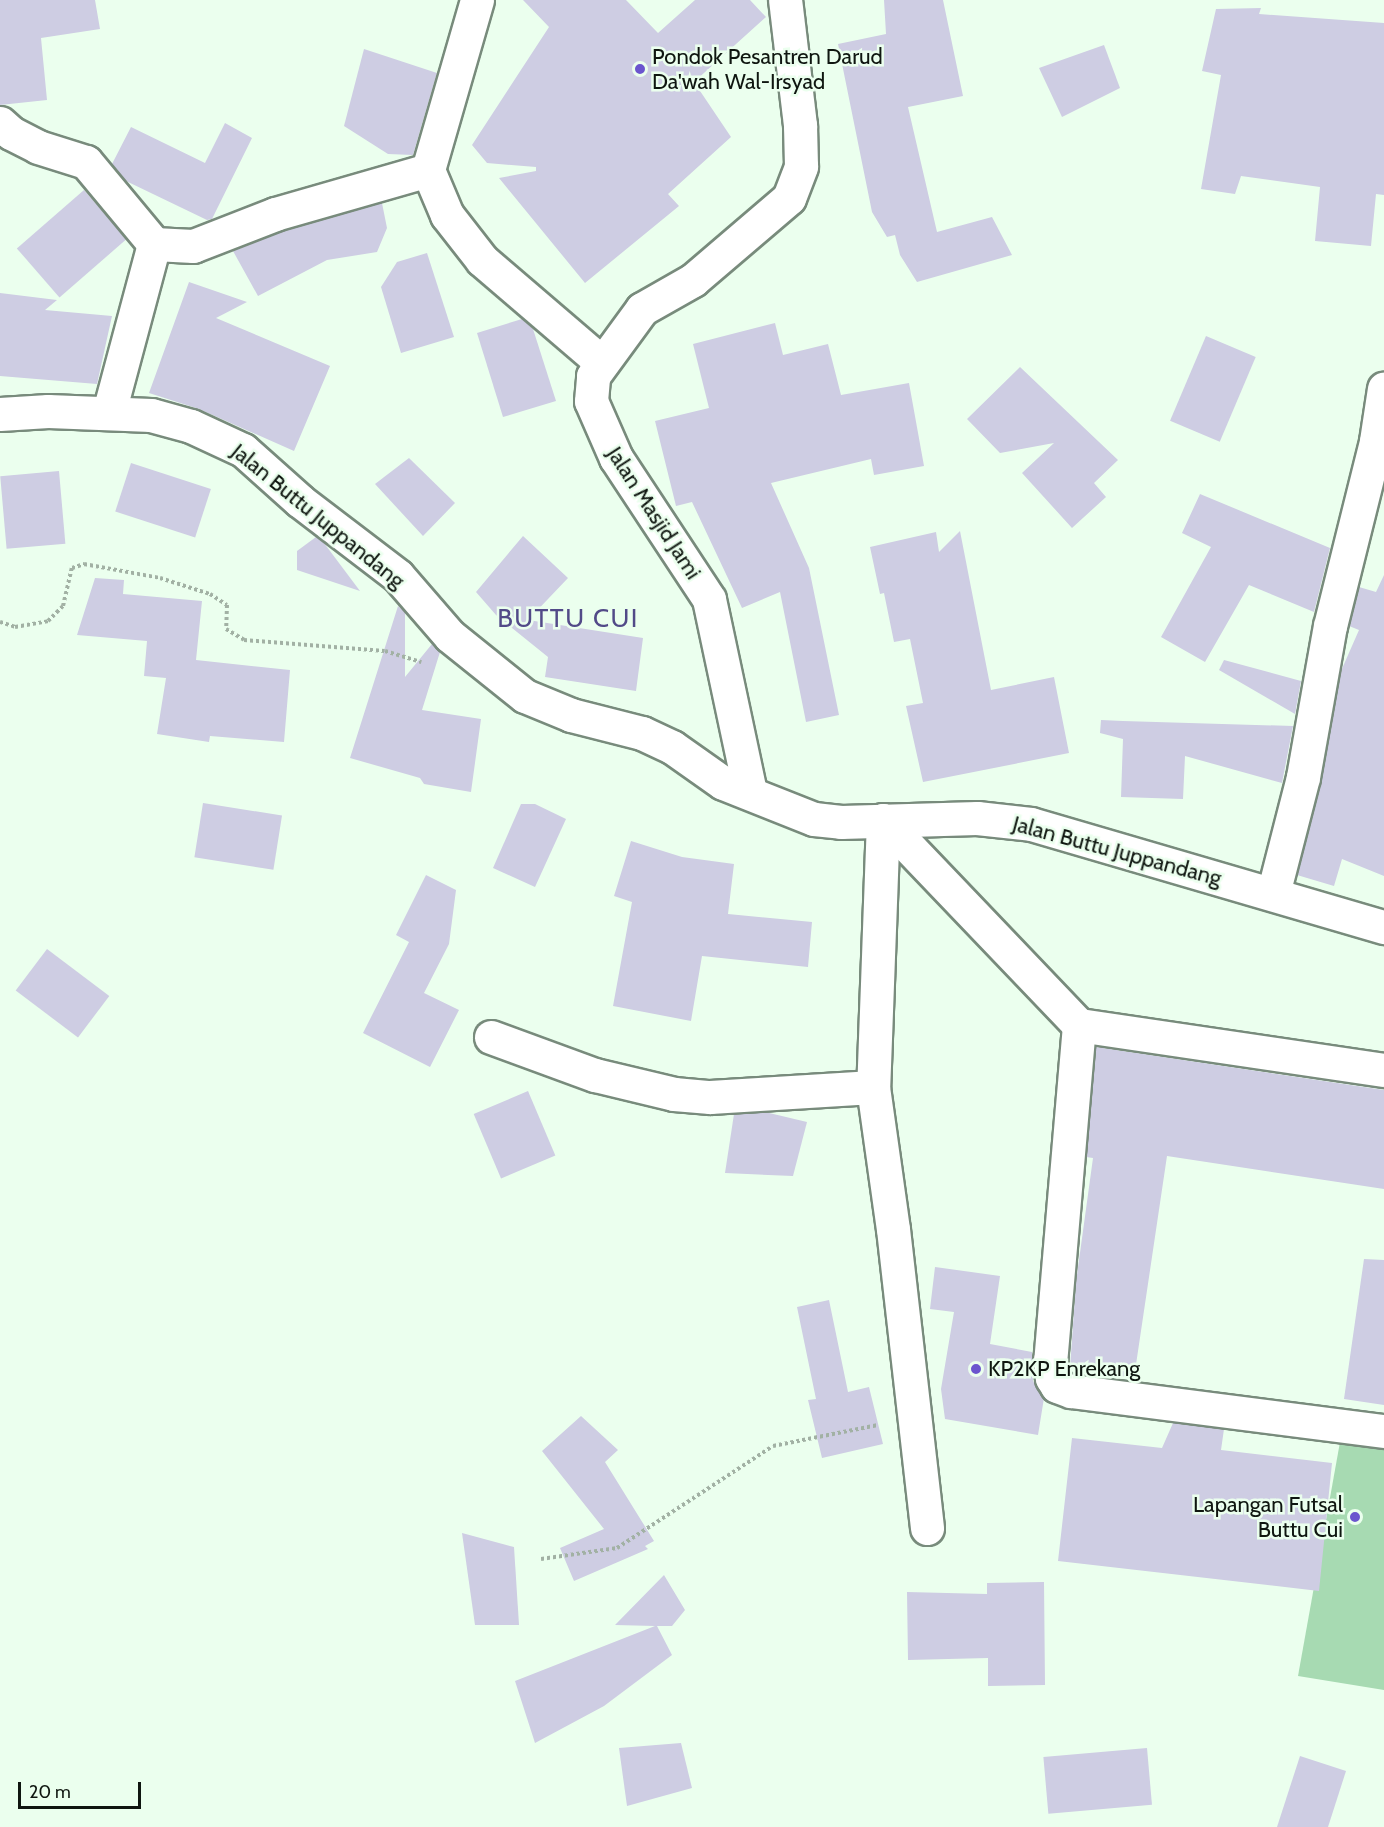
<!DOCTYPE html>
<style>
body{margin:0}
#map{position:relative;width:1384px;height:1827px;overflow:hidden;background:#ebffee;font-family:Cabin,sans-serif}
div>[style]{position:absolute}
.green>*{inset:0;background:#a7dab2}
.building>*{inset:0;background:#cecde3;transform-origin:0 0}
.path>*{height:4px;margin-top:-2px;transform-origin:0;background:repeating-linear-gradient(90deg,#a2b1a4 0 3px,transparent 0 6px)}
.roads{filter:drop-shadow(2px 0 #788b7c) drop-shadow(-2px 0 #788b7c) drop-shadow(0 2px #788b7c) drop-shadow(0 -2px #788b7c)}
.minor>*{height:33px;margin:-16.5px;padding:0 16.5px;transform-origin:16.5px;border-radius:16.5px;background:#fff}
.dots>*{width:16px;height:16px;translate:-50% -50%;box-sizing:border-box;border:3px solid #ebffee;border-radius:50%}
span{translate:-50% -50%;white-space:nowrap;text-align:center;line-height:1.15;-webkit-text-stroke:5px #ebffee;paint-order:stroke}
.poi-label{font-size:22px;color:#0f1610}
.left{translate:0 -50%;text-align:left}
.right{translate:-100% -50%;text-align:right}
.street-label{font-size:22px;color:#0f1610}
.quarter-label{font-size:26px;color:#524a88;letter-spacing:1.5px}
.scale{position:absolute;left:18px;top:1782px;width:123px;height:27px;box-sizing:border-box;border:3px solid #0f1610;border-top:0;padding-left:8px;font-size:18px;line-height:21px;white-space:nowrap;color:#0f1610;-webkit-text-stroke:4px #ebffee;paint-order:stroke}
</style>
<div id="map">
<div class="green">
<div style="clip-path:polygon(1340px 1442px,1384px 1448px,1384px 1690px,1298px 1676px)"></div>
</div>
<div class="building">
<div style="clip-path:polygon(0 0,95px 0,100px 29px,41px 38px,47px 100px,0 105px)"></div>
<div style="clip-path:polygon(523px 0,626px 0,658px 33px,695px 0,750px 0,766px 17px,694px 82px,731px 137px,668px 194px,679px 206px,585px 283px,499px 178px,536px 171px,536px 167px,487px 163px,472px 145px,549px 27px)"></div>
<div style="clip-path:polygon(884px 0,943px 0,963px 96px,908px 107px,937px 232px,992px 217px,1012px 255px,917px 282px,900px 255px,895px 235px,887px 237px,872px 212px,838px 44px,886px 34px)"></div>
<div style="clip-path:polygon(1261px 8px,1259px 14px,1384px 23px,1384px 195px,1376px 194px,1371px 246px,1315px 241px,1320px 187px,1241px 176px,1235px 194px,1201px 189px,1221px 75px,1202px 71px,1216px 9px)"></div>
<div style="clip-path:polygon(1104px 45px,1120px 88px,1062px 117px,1039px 68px)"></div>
<div style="clip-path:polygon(364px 49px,437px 73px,413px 155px,388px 154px,344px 126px)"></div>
<div style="clip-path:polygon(225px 123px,252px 138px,212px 219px,207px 220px,126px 181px,112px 164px,131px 127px,205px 163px)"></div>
<div style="left:84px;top:190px;width:65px;height:89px;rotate:49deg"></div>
<div style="clip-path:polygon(382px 203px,387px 228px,377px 252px,327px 260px,258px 296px,233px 251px,281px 232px)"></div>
<div style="clip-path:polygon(427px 253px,454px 337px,401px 353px,381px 287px,397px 262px)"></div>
<div style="clip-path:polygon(189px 282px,247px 302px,216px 318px,330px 366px,294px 451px,199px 409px,149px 393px)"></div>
<div style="clip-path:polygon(0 293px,57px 300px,45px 310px,112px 316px,97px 384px,0 376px)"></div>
<div style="clip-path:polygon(522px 319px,533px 329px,556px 401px,503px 417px,477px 333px)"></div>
<div style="clip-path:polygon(775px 323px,783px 355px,828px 344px,841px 395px,909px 383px,924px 466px,874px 475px,871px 459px,771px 483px,809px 568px,839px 715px,806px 722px,780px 592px,742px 608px,692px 502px,676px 506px,655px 421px,709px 408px,693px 344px)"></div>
<div style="left:1206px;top:336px;width:54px;height:92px;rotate:23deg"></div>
<div style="clip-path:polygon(1020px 367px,1118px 460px,1094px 483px,1106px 497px,1072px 528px,1022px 473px,1054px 443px,1000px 453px,967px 419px)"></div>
<div style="clip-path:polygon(409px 458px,455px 503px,423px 536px,375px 484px)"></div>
<div style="left:131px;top:463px;width:84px;height:51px;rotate:18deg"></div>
<div style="left:59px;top:471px;width:73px;height:59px;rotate:85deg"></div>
<div style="clip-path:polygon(1200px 494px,1330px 548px,1314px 612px,1249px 585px,1205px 662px,1161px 637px,1211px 547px,1182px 533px)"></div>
<div style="clip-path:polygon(960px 531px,991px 690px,1054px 677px,1069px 753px,923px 782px,906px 706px,923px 703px,910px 639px,894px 642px,884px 593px,880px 594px,870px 547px,936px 532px,939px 552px)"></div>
<div style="clip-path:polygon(523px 536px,568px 578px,528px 620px,643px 638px,636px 691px,545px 677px,548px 657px,496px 615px,476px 592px)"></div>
<div style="clip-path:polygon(316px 537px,324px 543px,360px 591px,297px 570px,297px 551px)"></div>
<div style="clip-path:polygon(1384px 575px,1384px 876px,1342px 859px,1334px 886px,1297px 875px,1321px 782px,1341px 671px,1359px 630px,1349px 626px,1359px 587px,1376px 592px)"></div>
<div style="clip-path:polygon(95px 578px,124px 580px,123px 594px,202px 601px,196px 660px,290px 670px,284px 742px,210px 736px,209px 742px,157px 734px,166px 678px,144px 676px,147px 641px,77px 635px)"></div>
<div style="clip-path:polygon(398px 606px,405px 612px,405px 677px,432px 644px,440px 652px,422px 710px,481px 719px,471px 792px,424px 784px,420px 778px,350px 758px)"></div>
<div style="clip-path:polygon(1224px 660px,1301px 681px,1295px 714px,1219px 670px)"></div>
<div style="clip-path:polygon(1101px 720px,1123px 721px,1293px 726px,1282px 783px,1185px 756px,1183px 799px,1121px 797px,1123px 739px,1100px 733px)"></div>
<div style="left:203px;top:803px;width:80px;height:55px;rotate:9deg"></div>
<div style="clip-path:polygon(521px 804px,535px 804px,566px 819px,535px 887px,493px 868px)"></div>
<div style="clip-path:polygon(631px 841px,682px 857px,734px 864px,728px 914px,812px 922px,808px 967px,702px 956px,691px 1021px,613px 1006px,632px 902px,614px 896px)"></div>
<div style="clip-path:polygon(426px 875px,456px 890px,449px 944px,424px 993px,459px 1010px,430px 1067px,363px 1033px,409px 942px,396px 935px)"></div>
<div style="left:47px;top:949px;width:78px;height:52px;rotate:37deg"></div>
<div style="clip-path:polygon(1096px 1047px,1384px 1090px,1384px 1189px,1167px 1156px,1134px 1378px,1070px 1368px,1076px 1282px,1093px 1158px,1086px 1157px)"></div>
<div style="left:528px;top:1091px;width:70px;height:59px;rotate:67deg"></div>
<div style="clip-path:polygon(765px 1112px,807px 1122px,793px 1176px,725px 1173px,734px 1114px)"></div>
<div style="clip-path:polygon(1364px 1259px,1384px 1260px,1384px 1405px,1344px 1399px)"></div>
<div style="clip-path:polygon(935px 1267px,1000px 1276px,990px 1344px,1032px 1352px,1033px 1381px,1044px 1398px,1038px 1435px,945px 1419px,941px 1389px,954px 1312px,930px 1309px)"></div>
<div style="clip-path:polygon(829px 1300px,848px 1392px,869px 1387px,883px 1444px,822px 1458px,808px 1400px,816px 1399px,797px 1307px)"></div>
<div style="clip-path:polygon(581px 1416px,618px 1450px,605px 1462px,654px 1541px,645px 1546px,648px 1549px,574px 1581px,560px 1548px,604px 1529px,542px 1451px)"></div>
<div style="clip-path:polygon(1173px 1423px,1224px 1429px,1221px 1450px,1332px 1463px,1319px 1591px,1058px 1561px,1072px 1438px,1162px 1448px)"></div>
<div style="clip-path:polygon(462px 1533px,514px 1547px,519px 1625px,475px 1625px)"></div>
<div style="clip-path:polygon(664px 1575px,685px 1610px,672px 1626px,657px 1626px,672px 1655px,604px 1706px,535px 1743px,515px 1681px,655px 1626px,615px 1625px)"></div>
<div style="clip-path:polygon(1044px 1582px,1045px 1685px,988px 1686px,988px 1658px,908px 1660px,907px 1592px,987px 1594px,987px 1583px)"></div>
<div style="clip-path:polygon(681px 1743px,692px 1788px,627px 1806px,619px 1748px)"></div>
<div style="left:1147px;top:1748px;width:57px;height:104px;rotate:85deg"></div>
<div style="clip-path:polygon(1300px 1756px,1346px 1771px,1328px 1827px,1277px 1827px)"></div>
</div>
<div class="path">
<div style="left:0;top:622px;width:16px;rotate:18deg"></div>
<div style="left:15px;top:627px;width:34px;rotate:-10deg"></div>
<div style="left:48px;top:621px;width:21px;rotate:-45deg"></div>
<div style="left:63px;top:606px;width:39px;rotate:-77deg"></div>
<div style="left:72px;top:568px;width:13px;rotate:-18deg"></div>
<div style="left:84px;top:564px;width:77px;rotate:10.4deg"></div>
<div style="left:160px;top:578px;width:52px;rotate:17.7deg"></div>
<div style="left:210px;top:594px;width:20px;rotate:33deg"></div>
<div style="left:227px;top:605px;width:24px;rotate:92deg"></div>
<div style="left:226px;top:629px;width:21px;rotate:31deg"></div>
<div style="left:244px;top:640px;width:141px;rotate:4.5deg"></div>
<div style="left:385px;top:651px;width:38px;rotate:17deg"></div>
<div style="left:541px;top:1559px;width:77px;rotate:-8.2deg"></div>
<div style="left:617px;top:1548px;width:186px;rotate:-33.2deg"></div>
<div style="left:773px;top:1446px;width:107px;rotate:-11.3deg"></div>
</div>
<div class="roads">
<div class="minor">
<div style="left:477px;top:0;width:177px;rotate:106.1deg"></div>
<div style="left:428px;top:170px;width:49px;rotate:67.1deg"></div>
<div style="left:447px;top:215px;width:57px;rotate:52.1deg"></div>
<div style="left:482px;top:260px;width:158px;rotate:40.6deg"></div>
<div style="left:0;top:123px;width:15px;rotate:42deg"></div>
<div style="left:11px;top:133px;width:30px;rotate:27deg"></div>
<div style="left:38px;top:147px;width:50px;rotate:17.4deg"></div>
<div style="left:86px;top:162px;width:107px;rotate:50.3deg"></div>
<div style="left:109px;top:412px;width:174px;rotate:-75deg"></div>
<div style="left:154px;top:244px;width:39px;rotate:3deg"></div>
<div style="left:193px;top:246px;width:88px;rotate:-21.3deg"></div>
<div style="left:275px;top:214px;width:159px;rotate:-16deg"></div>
<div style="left:0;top:414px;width:48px;rotate:-3.6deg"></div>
<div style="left:48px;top:411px;width:103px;rotate:2.2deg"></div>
<div style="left:151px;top:415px;width:41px;rotate:15.4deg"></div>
<div style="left:191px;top:426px;width:57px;rotate:24.8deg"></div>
<div style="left:243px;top:450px;width:76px;rotate:41.8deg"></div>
<div style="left:300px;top:501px;width:123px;rotate:37.4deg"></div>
<div style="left:398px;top:576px;width:79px;rotate:49.1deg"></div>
<div style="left:450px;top:636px;width:96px;rotate:38.7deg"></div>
<div style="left:525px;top:696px;width:50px;rotate:22.4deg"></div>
<div style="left:571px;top:715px;width:73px;rotate:14.2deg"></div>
<div style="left:642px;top:733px;width:33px;rotate:25deg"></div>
<div style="left:672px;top:747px;width:62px;rotate:35.2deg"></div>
<div style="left:723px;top:783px;width:98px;rotate:21.6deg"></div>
<div style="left:814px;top:819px;width:27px;rotate:6deg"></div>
<div style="left:841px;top:822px;width:136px;rotate:-1.7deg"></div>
<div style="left:977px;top:818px;width:54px;rotate:6.3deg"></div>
<div style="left:1031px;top:824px;width:368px;rotate:16.3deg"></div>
<div style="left:750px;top:792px;width:197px;rotate:-102deg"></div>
<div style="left:709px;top:599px;width:169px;rotate:-123.4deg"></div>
<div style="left:616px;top:458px;width:62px;rotate:-113.7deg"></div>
<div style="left:591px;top:401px;width:25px;rotate:-85deg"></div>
<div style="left:593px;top:376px;width:83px;rotate:-53.8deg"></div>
<div style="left:642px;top:309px;width:59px;rotate:-29.6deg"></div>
<div style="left:693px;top:280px;width:126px;rotate:-40.5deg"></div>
<div style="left:789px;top:198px;width:34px;rotate:-69deg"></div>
<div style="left:801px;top:166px;width:41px;rotate:-91.4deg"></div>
<div style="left:800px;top:125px;width:126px;rotate:-96.8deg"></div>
<div style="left:883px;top:820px;width:284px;rotate:46.3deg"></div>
<div style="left:1079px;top:1025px;width:336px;rotate:94.9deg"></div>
<div style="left:1050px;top:1360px;width:18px;rotate:84deg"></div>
<div style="left:1052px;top:1378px;width:9px;rotate:58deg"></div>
<div style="left:1057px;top:1386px;width:15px;rotate:20deg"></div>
<div style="left:1071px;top:1391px;width:316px;rotate:7.3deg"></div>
<div style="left:883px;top:820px;width:267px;rotate:92.1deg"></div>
<div style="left:873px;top:1087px;width:143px;rotate:82deg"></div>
<div style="left:893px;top:1229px;width:301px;rotate:83.5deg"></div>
<div style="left:1273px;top:894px;width:121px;rotate:-75.6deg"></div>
<div style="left:1303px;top:777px;width:153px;rotate:-79.9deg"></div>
<div style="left:1330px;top:626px;width:191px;rotate:-76deg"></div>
<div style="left:1376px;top:441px;width:53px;rotate:-81.3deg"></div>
<div style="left:1079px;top:1025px;width:308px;rotate:8.4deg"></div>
<div style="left:491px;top:1037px;width:111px;rotate:20.1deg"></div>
<div style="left:595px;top:1075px;width:81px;rotate:13.5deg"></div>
<div style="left:674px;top:1094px;width:36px;rotate:5deg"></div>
<div style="left:710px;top:1097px;width:163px;rotate:-3.5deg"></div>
</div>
</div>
<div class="dots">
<div style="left:640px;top:69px;background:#6b55ce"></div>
<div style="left:976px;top:1369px;background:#6b55ce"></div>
<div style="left:1355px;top:1517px;background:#6b55ce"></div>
</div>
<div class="poi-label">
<span class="left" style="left:652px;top:69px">Pondok Pesantren Darud<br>Da'wah Wal-Irsyad</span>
<span class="left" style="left:988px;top:1369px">KP2KP Enrekang</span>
<span class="right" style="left:1343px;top:1517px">Lapangan Futsal<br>Buttu Cui</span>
</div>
<div class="street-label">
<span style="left:654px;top:513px;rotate:57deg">Jalan Masjid Jami</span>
<span style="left:318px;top:516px;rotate:39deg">Jalan Buttu Juppandang</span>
<span style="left:1117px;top:851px;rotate:15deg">Jalan Buttu Juppandang</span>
</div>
<div class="quarter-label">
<span style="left:568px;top:619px">BUTTU CUI</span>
</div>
<div class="scale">20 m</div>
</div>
